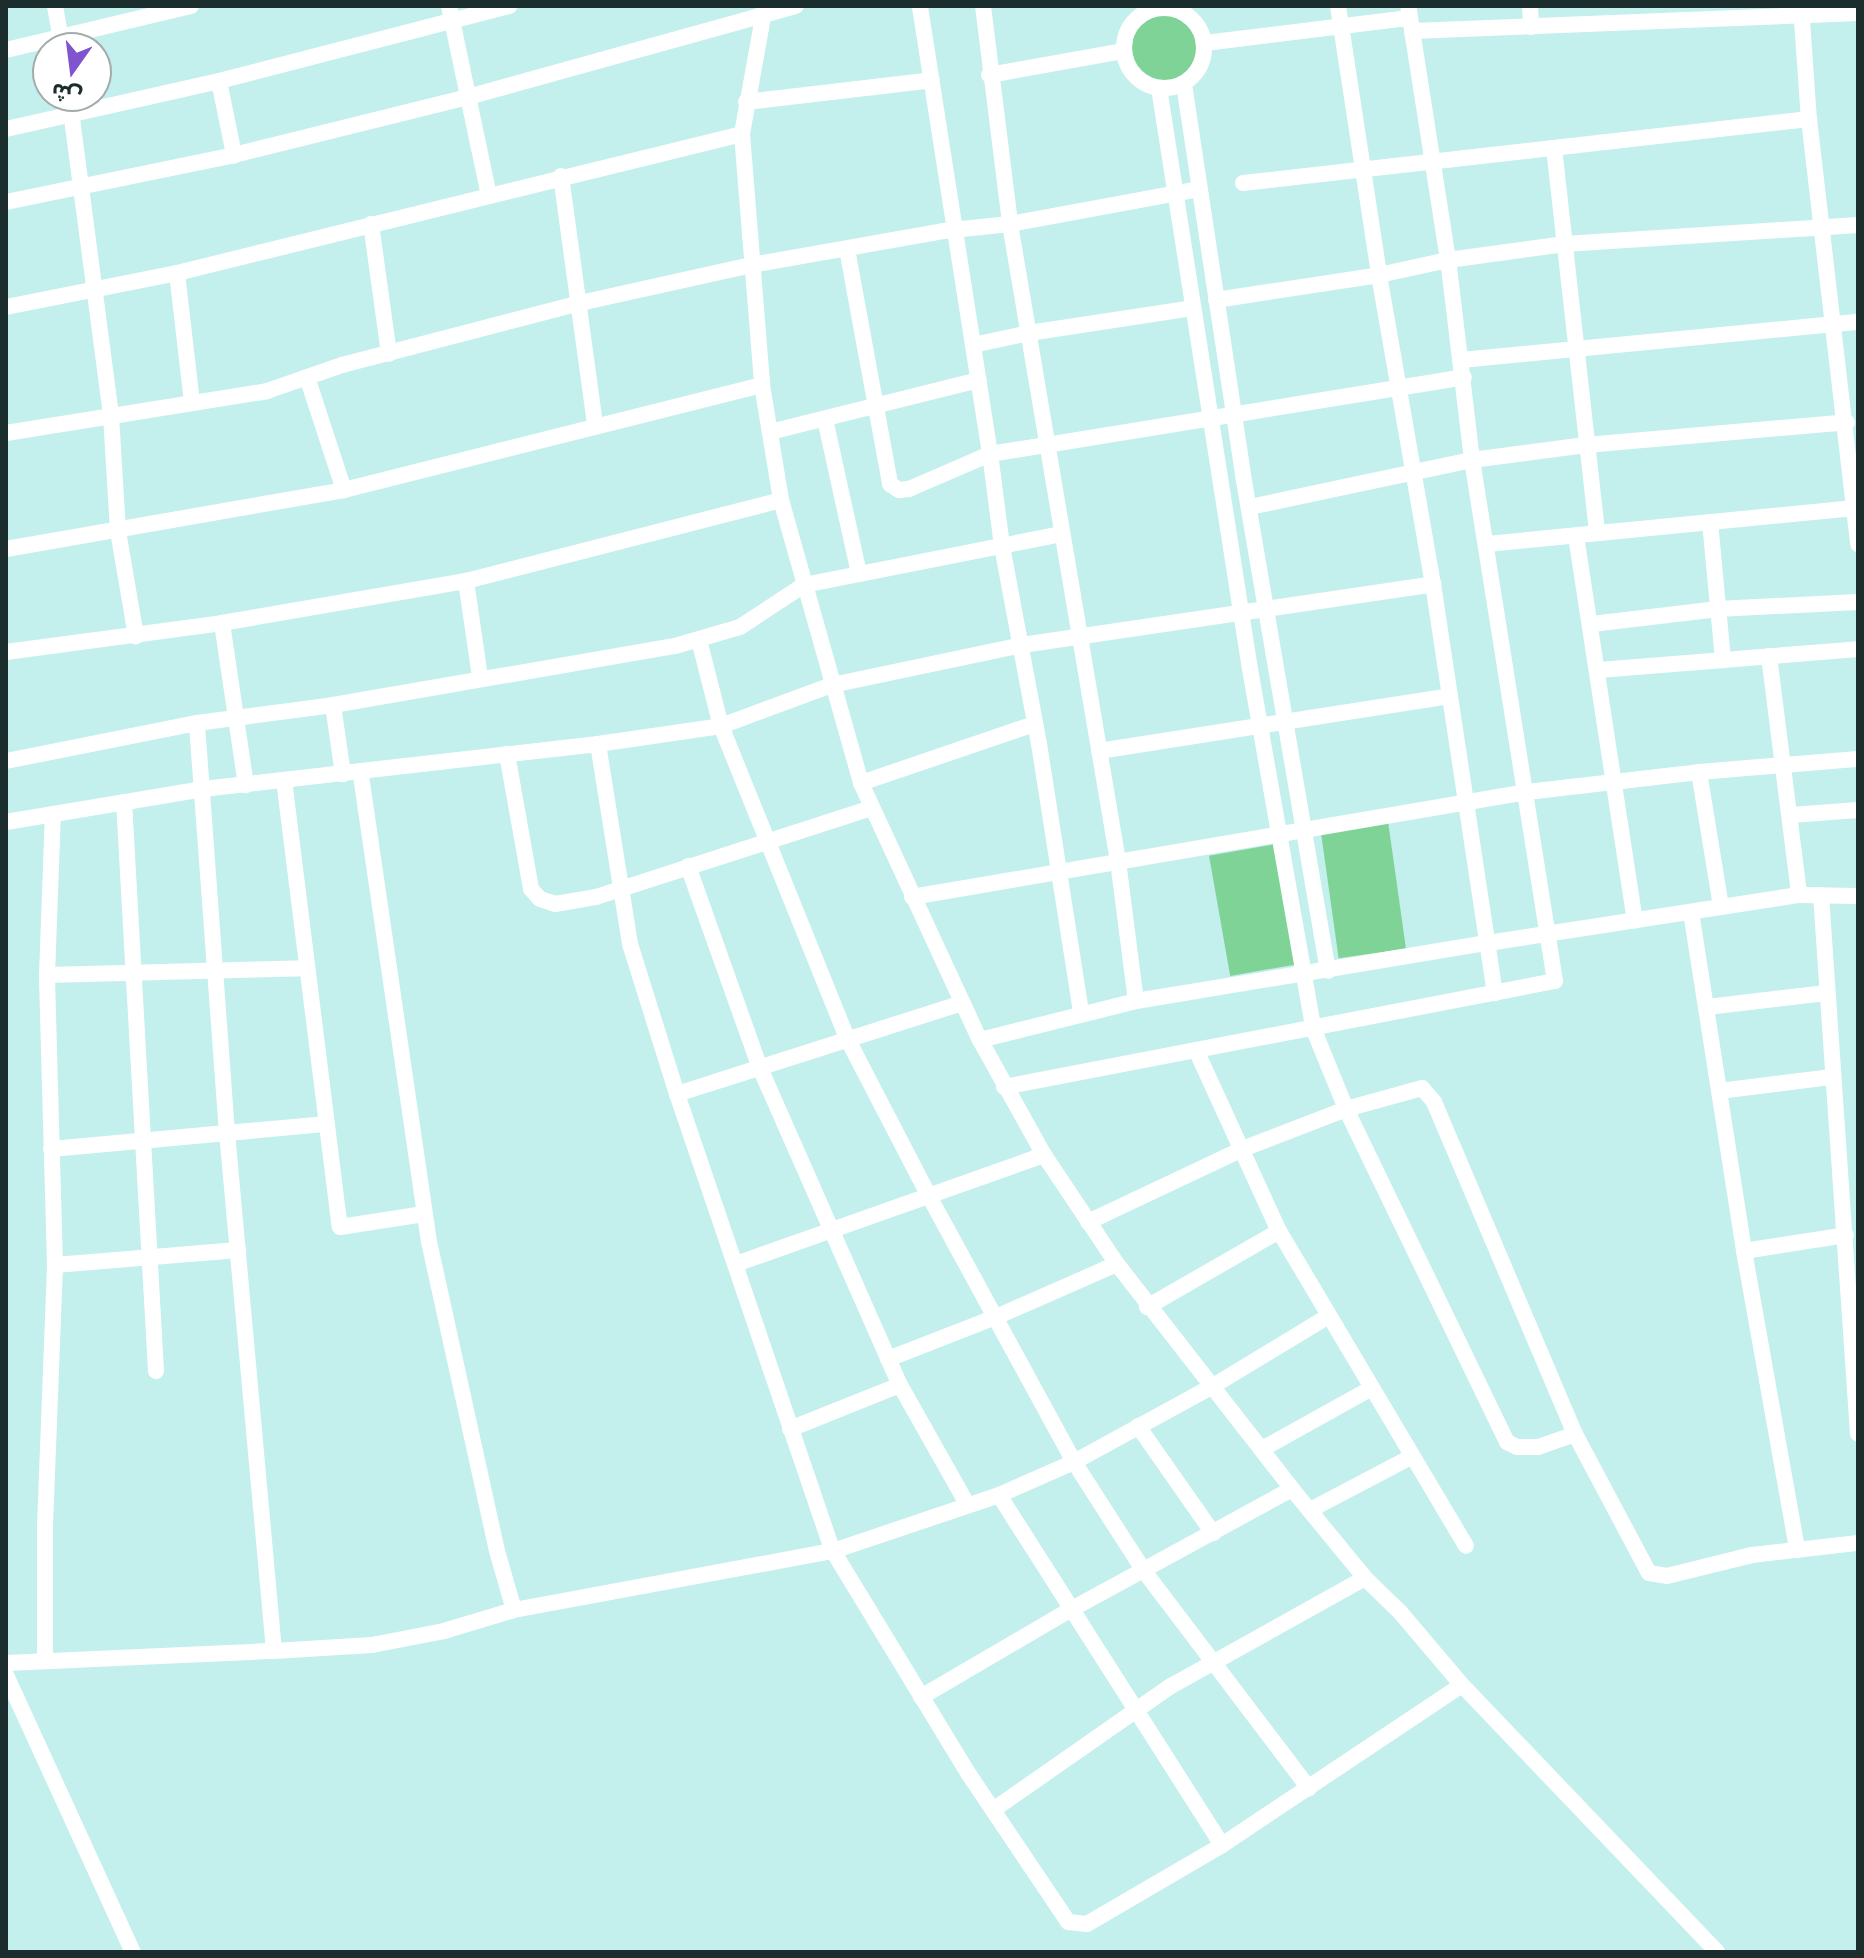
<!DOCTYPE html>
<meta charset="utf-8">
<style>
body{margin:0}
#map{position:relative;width:1864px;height:1958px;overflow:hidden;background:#c3efed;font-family:Cabin,"Noto Sans Arabic",sans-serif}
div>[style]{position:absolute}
.green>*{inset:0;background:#80d397;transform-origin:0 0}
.round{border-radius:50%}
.street>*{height:16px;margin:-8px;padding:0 8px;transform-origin:8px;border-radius:8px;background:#fff}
.street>.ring{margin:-8px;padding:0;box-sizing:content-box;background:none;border:16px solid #fff;border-radius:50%}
span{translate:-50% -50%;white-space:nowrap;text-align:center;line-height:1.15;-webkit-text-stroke:6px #fff;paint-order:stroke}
.frame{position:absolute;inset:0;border:8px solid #1b2d2c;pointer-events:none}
.north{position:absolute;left:32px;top:32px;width:80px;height:80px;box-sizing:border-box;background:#fff;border:2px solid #a4abab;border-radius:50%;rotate:194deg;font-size:22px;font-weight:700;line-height:32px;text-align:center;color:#1b2d2c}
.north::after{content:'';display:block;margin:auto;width:28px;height:36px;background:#7f54ce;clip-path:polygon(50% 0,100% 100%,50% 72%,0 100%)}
</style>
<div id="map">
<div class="green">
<div class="round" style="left:1132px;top:14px;width:66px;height:66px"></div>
<div style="left:1388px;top:821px;width:129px;height:68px;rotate:82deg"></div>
<div style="left:1276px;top:844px;width:122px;height:68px;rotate:80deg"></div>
</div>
<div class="street">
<div style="left:55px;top:6px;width:41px;rotate:80.1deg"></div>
<div style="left:449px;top:6px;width:193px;rotate:78.1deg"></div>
<div style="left:765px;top:6px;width:130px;rotate:100.2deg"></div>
<div style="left:742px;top:134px;width:252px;rotate:85.4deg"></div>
<div style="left:762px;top:385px;width:117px;rotate:80.6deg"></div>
<div style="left:781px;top:500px;width:294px;rotate:74.2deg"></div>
<div style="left:861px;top:783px;width:283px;rotate:65.2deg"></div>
<div style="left:980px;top:1040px;width:132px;rotate:60.9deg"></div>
<div style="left:1044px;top:1155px;width:131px;rotate:56.2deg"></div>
<div style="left:1117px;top:1264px;width:285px;rotate:52.1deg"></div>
<div style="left:1292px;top:1489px;width:115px;rotate:50.6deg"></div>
<div style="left:1365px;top:1578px;width:49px;rotate:44.2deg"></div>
<div style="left:1400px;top:1612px;width:96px;rotate:49.7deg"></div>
<div style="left:1462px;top:1685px;width:369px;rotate:46.3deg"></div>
<div style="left:983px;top:6px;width:220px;rotate:82.9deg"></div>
<div style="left:1010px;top:224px;width:646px;rotate:80.38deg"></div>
<div style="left:1118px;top:861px;width:141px;rotate:82.7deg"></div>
<div style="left:1338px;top:6px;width:272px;rotate:81.3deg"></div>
<div style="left:1379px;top:275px;width:314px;rotate:80.1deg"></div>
<div style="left:1433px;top:584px;width:414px;rotate:81.4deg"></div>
<div style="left:1530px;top:6px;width:21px;rotate:87deg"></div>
<div style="left:1801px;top:6px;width:113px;rotate:86deg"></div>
<div style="left:1809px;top:119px;width:428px;rotate:83.4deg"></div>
<div class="ring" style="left:1124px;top:8px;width:64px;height:64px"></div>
<div style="left:1412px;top:31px;width:446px;rotate:-2.3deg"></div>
<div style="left:1205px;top:43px;width:206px;rotate:-7deg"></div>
<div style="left:6px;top:50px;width:190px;rotate:-13.4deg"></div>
<div style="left:989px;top:75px;width:137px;rotate:-10.1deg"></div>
<div style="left:219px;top:81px;width:76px;rotate:78.5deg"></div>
<div style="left:1184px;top:84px;width:395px;rotate:81.4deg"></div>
<div style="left:1243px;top:475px;width:503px;rotate:80.28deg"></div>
<div style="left:1159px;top:88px;width:588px;rotate:81.1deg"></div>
<div style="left:1250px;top:669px;width:364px;rotate:80deg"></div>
<div style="left:1313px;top:1028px;width:87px;rotate:67.8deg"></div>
<div style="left:1346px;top:1109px;width:370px;rotate:64.2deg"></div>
<div style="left:1507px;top:1442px;width:11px;rotate:27deg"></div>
<div style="left:1517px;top:1447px;width:21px"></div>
<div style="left:1538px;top:1447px;width:39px;rotate:-19deg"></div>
<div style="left:69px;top:96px;width:323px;rotate:82.5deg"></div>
<div style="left:111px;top:416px;width:115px;rotate:86.5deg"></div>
<div style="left:118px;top:531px;width:107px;rotate:80.3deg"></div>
<div style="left:746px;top:102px;width:187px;rotate:-6.7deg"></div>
<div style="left:6px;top:129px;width:218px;rotate:-12.7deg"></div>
<div style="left:219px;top:81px;width:300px;rotate:-14.5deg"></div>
<div style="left:1554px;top:148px;width:386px;rotate:83.6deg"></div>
<div style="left:561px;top:176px;width:251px;rotate:82.2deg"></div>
<div style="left:1243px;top:183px;width:570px;rotate:-6.45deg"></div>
<div style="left:6px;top:202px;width:233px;rotate:-11.6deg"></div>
<div style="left:234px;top:155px;width:241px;rotate:-13.9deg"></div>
<div style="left:468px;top:97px;width:340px;rotate:-15.5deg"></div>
<div style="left:371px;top:224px;width:131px;rotate:82.1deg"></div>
<div style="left:847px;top:249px;width:239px;rotate:79.6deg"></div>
<div style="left:890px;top:484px;width:11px;rotate:34deg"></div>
<div style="left:899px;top:490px;width:10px;rotate:-6deg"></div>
<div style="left:909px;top:489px;width:88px;rotate:-23.4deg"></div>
<div style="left:990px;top:454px;width:453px;rotate:-98.9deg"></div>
<div style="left:177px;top:273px;width:131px;rotate:83.4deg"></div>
<div style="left:1216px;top:300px;width:165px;rotate:-8.7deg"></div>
<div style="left:1379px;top:275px;width:71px;rotate:-12.3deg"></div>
<div style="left:1448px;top:260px;width:118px;rotate:-7.8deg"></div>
<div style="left:1565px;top:244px;width:294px;rotate:-3.7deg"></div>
<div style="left:6px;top:307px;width:174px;rotate:-11.2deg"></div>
<div style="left:177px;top:273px;width:582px;rotate:-13.82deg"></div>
<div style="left:973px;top:345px;width:57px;rotate:-12.1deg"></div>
<div style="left:1029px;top:333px;width:165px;rotate:-8.7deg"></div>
<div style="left:1461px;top:360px;width:399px;rotate:-5.5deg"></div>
<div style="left:308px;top:380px;width:116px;rotate:71.9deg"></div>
<div style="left:825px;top:419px;width:159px;rotate:77.6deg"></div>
<div style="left:770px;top:432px;width:215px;rotate:-14deg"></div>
<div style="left:6px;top:433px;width:264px;rotate:-9.1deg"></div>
<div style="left:267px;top:391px;width:79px;rotate:-19.1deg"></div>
<div style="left:342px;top:365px;width:246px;rotate:-14.6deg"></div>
<div style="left:580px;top:303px;width:175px;rotate:-12.5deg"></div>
<div style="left:751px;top:265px;width:195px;rotate:-10deg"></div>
<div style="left:943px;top:231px;width:67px;rotate:-6deg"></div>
<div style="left:1010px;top:224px;width:192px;rotate:-10.5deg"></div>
<div style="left:1250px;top:507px;width:227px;rotate:-12deg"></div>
<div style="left:1472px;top:460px;width:115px;rotate:-7.5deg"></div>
<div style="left:1586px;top:445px;width:262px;rotate:-5deg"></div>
<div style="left:1710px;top:522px;width:139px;rotate:84.6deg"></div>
<div style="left:1576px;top:536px;width:389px;rotate:81.3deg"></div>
<div style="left:1487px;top:544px;width:369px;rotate:-5.6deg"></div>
<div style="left:6px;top:549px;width:343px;rotate:-9.9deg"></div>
<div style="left:344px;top:490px;width:431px;rotate:-14.1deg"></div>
<div style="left:466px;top:581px;width:97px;rotate:81.7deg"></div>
<div style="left:222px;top:623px;width:164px;rotate:81.6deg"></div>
<div style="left:1592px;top:624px;width:127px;rotate:-6.8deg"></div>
<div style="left:1718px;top:609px;width:140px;rotate:-2.9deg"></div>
<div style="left:699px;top:640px;width:89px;rotate:75.7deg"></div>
<div style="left:721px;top:726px;width:339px;rotate:68deg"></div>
<div style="left:848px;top:1040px;width:176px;rotate:62.6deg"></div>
<div style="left:929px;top:1196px;width:303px;rotate:61.4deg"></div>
<div style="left:1074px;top:1462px;width:130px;rotate:57.3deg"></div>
<div style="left:1144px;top:1571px;width:273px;rotate:52.8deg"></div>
<div style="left:6px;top:652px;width:218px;rotate:-7.6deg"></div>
<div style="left:222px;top:623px;width:248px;rotate:-9.8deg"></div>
<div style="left:466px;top:581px;width:325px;rotate:-14.4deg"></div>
<div style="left:1769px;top:656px;width:241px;rotate:82.8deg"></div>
<div style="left:1599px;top:670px;width:260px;rotate:-4.6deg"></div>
<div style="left:333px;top:705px;width:70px;rotate:81.8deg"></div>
<div style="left:598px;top:744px;width:203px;rotate:80.9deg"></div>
<div style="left:630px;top:944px;width:157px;rotate:72.6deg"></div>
<div style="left:677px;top:1094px;width:483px;rotate:71.2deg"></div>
<div style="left:833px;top:1551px;width:260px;rotate:58.7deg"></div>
<div style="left:968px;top:1773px;width:179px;rotate:56.1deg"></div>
<div style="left:1068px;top:1922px;width:19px;rotate:6deg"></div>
<div style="left:1087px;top:1924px;width:156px;rotate:-30.3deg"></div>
<div style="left:1222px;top:1845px;width:288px;rotate:-33.7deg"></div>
<div style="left:1099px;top:751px;width:355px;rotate:-8.9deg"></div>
<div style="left:507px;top:754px;width:137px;rotate:79.9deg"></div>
<div style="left:531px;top:889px;width:13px;rotate:48deg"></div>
<div style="left:540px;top:899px;width:16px;rotate:18deg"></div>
<div style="left:555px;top:904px;width:42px;rotate:-9.7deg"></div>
<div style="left:596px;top:897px;width:289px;rotate:-17.9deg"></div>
<div style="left:6px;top:761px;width:195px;rotate:-11.3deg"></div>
<div style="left:197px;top:723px;width:137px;rotate:-7.5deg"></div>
<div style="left:333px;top:705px;width:347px;rotate:-9.8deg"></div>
<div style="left:675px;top:646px;width:68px;rotate:-16.3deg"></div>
<div style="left:740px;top:627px;width:77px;rotate:-33.3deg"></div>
<div style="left:804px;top:585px;width:263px;rotate:-11.2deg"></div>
<div style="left:1699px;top:772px;width:137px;rotate:80.7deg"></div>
<div style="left:284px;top:780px;width:450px;rotate:82.9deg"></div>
<div style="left:340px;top:1227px;width:85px;rotate:-8.8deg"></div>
<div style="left:861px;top:783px;width:183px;rotate:-18.8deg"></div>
<div style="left:124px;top:802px;width:570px;rotate:86.78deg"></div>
<div style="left:1791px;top:815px;width:67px;rotate:-4.3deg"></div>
<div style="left:6px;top:822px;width:200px;rotate:-9.5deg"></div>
<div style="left:203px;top:789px;width:398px;rotate:-6.5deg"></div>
<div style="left:598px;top:744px;width:124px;rotate:-8.3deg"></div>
<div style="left:721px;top:726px;width:118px;rotate:-20.3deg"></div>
<div style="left:832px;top:685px;width:194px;rotate:-11.9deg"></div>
<div style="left:1022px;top:645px;width:416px;rotate:-8.4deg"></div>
<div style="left:688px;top:866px;width:214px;rotate:70.4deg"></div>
<div style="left:760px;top:1068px;width:347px;rotate:66.2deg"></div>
<div style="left:900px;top:1385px;width:137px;rotate:60.6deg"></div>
<div style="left:1821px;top:895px;width:540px;rotate:86.07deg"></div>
<div style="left:912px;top:897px;width:624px;rotate:-9.69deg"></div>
<div style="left:1527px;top:792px;width:173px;rotate:-6.6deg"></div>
<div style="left:1699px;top:772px;width:160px;rotate:-4.7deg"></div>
<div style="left:1691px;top:912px;width:343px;rotate:81.1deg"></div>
<div style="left:1744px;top:1251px;width:304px;rotate:79.9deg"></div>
<div style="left:47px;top:975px;width:260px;rotate:-1.5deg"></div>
<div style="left:1707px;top:1007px;width:120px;rotate:-6.7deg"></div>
<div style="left:1081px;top:1012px;width:271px;rotate:-98.9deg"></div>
<div style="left:1039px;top:744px;width:201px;rotate:-100.6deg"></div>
<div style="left:1002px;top:546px;width:93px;rotate:-97.4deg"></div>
<div style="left:990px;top:454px;width:480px;rotate:-9.2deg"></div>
<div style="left:980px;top:1040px;width:161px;rotate:-14deg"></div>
<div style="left:1136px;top:1001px;width:357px;rotate:-9.4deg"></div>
<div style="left:1488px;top:943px;width:315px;rotate:-8.8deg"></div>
<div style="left:1799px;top:895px;width:59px;rotate:1deg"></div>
<div style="left:1196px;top:1050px;width:199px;rotate:65.4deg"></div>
<div style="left:1279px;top:1231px;width:366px;rotate:59.3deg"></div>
<div style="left:1004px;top:1087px;width:561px;rotate:-10.89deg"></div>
<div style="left:1555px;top:981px;width:528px;rotate:-99.05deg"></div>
<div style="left:1472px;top:460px;width:201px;rotate:-96.8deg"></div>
<div style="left:1448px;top:260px;width:257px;rotate:-98.9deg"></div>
<div style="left:1719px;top:1091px;width:114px;rotate:-7.1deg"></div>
<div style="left:677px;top:1094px;width:300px;rotate:-17.7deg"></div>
<div style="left:51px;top:1149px;width:277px;rotate:-5.2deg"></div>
<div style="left:1088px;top:1222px;width:168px;rotate:-25.3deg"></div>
<div style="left:1240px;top:1150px;width:114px;rotate:-21.1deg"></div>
<div style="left:1346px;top:1109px;width:79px;rotate:-15.4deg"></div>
<div style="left:1422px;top:1088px;width:18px;rotate:49deg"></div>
<div style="left:1434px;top:1102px;width:361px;rotate:67deg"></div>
<div style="left:1575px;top:1434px;width:157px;rotate:62deg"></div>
<div style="left:1649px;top:1573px;width:18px;rotate:9deg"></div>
<div style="left:1667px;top:1576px;width:88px;rotate:-13.9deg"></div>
<div style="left:1752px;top:1555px;width:107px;rotate:-6.5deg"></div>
<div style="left:1744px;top:1251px;width:103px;rotate:-8.9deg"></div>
<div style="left:736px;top:1264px;width:327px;rotate:-19.5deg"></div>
<div style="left:55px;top:1265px;width:184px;rotate:-4.7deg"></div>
<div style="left:1147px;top:1307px;width:152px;rotate:-29.9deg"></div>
<div style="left:888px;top:1359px;width:116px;rotate:-21.3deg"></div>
<div style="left:996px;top:1317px;width:132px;rotate:-23.7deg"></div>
<div style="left:1138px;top:1426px;width:131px;rotate:55deg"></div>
<div style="left:790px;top:1429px;width:118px;rotate:-21.8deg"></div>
<div style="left:1262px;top:1449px;width:124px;rotate:-29.1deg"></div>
<div style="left:999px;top:1495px;width:415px;rotate:57.5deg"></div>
<div style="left:1310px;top:1510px;width:114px;rotate:-27.7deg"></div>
<div style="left:514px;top:1610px;width:324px;rotate:-10.5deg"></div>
<div style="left:833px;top:1551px;width:175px;rotate:-18.6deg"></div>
<div style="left:999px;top:1495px;width:82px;rotate:-23.7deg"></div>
<div style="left:1074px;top:1462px;width:158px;rotate:-28.7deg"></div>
<div style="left:1213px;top:1386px;width:133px;rotate:-31.2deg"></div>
<div style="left:274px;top:1651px;width:98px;rotate:-3.5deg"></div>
<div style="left:372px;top:1645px;width:73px;rotate:-11deg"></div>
<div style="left:444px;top:1631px;width:73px;rotate:-16.7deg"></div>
<div style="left:514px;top:1610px;width:61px;rotate:-106.1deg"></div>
<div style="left:497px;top:1551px;width:316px;rotate:-102.4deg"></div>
<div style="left:429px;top:1242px;width:476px;rotate:-98.3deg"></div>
<div style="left:45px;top:1658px;width:132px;rotate:-90deg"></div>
<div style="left:45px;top:1526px;width:261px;rotate:-87.8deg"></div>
<div style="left:55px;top:1265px;width:290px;rotate:-91.6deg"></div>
<div style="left:47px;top:975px;width:160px;rotate:-87.9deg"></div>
<div style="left:6px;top:1663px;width:268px;rotate:-2.6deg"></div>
<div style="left:274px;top:1651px;width:520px;rotate:-95.18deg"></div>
<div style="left:227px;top:1133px;width:411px;rotate:-94.2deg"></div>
<div style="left:6px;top:1675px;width:305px;rotate:65.4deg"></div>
<div style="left:921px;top:1697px;width:173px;rotate:-30.3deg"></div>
<div style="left:1070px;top:1610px;width:253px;rotate:-28.6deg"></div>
<div style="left:993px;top:1810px;width:217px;rotate:-34.9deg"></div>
<div style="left:1171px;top:1686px;width:222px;rotate:-29.1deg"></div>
</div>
<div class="frame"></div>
<div class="north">ش</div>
</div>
